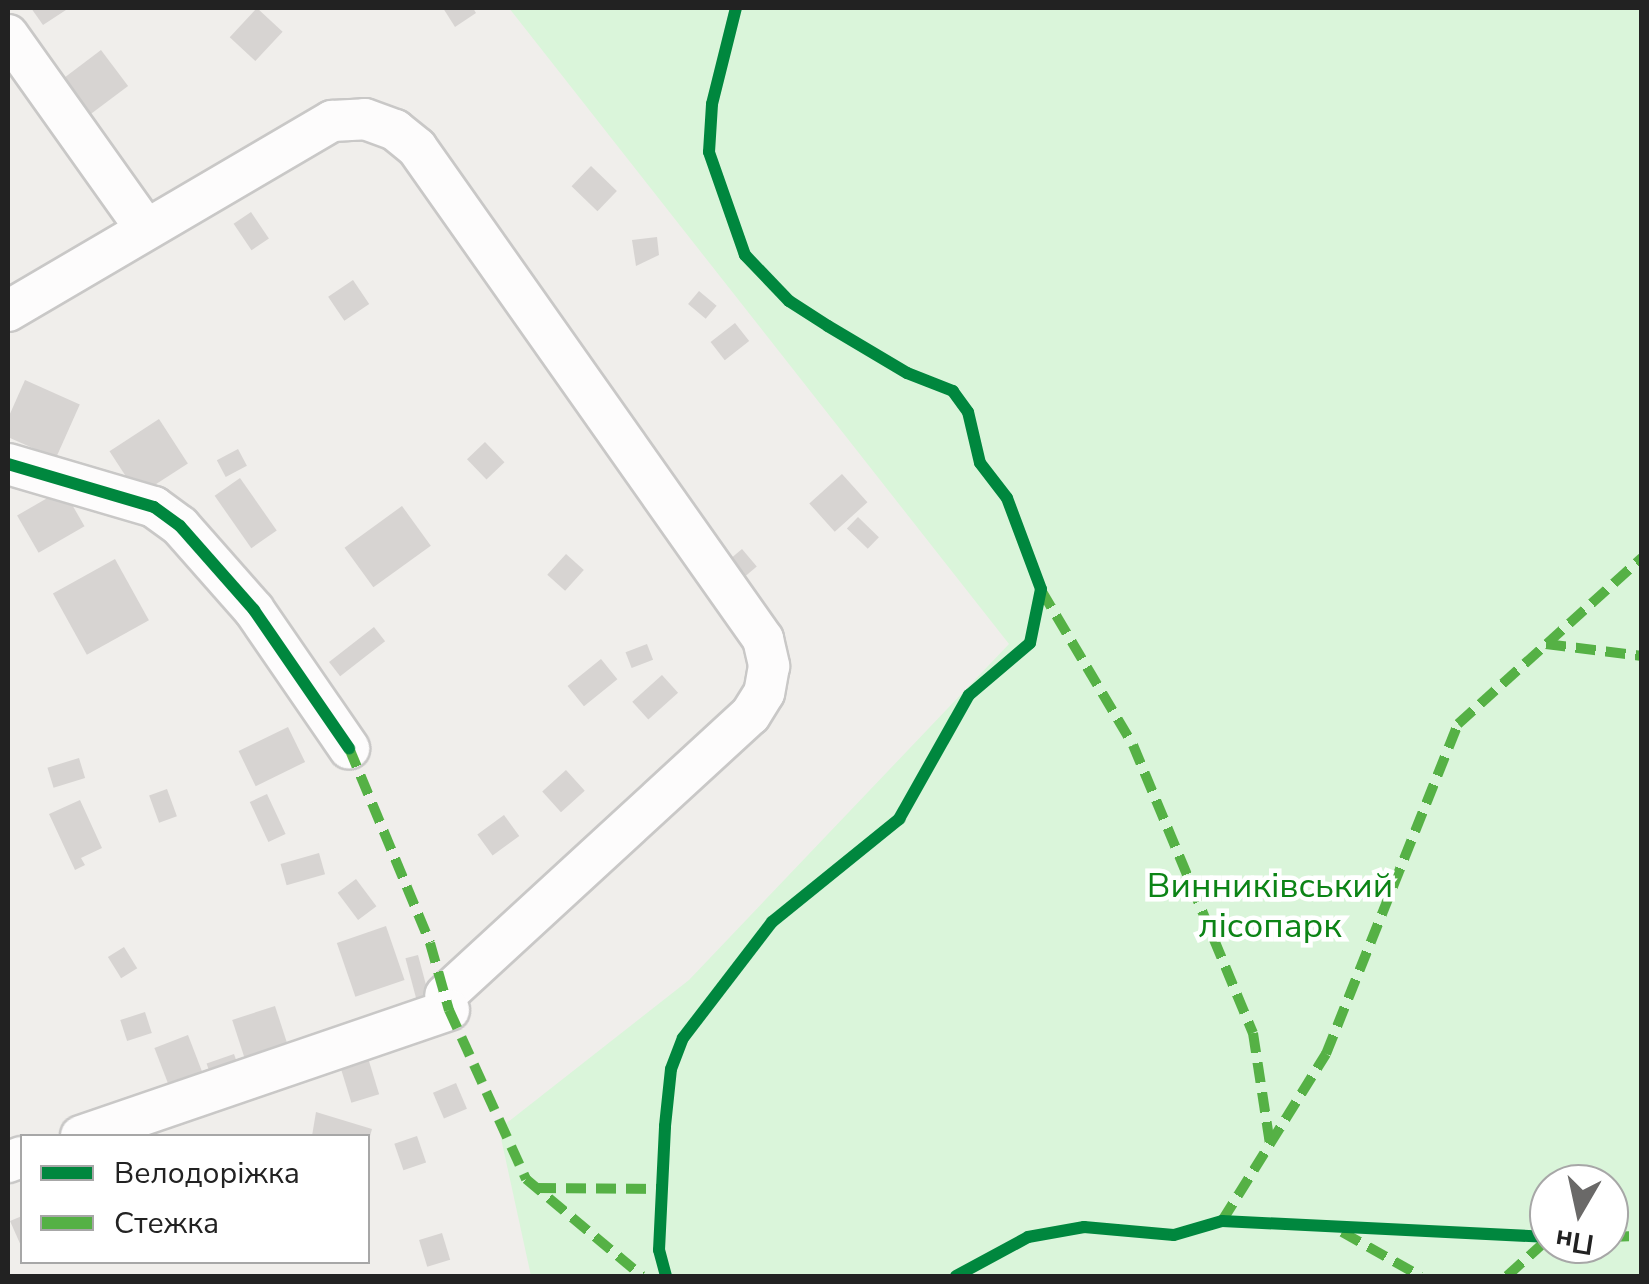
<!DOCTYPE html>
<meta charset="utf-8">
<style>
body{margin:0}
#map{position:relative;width:1649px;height:1284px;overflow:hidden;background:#f0eeeb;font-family:"Nunito Sans",sans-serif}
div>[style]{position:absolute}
.park>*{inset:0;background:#daf5da}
.building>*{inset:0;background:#d7d4d2;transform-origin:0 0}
.roads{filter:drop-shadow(2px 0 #c9c8c7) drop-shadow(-2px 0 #c9c8c7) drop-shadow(0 2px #c9c8c7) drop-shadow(0 -2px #c9c8c7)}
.minor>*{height:40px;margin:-20px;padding:0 20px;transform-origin:20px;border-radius:20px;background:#fdfcfc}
.quiet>*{height:10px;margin-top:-5px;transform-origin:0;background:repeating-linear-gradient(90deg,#55b145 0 20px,transparent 0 30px)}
.cycleway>*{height:12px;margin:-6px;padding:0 6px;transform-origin:6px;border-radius:6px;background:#00873e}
span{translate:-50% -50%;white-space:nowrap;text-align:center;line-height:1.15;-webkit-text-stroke:9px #fff;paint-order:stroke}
.park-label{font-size:35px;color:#0c8416}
.frame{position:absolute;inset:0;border:10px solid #222;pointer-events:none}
.legend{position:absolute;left:20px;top:1134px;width:350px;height:130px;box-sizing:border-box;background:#fff;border:2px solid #a7a7a7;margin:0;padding:12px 18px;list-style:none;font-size:30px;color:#222}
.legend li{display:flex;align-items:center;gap:20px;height:50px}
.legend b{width:50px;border:2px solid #a7a7a7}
.north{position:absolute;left:1529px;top:1164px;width:100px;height:100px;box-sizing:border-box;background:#fff;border:2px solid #a7a7a7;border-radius:50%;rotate:189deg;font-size:28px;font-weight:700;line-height:40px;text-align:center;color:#222}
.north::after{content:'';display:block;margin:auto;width:35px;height:45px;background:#6a6968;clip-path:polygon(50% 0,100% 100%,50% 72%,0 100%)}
</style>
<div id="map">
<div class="park">
<div style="clip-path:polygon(evenodd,509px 8px,1641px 8px,1641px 1276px,531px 1276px,499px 1129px,689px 980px,1009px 644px,509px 8px,1549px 1184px,1609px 1184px,1609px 1244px,1549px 1244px,1549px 1184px)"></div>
</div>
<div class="building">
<div style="clip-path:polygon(31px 8px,69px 8px,43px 25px)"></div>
<div style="left:257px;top:8px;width:35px;height:40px;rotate:43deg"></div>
<div style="clip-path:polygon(443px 8px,473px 8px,476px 13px,455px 27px)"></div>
<div style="left:101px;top:50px;width:45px;height:53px;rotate:53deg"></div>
<div style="left:591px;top:166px;width:36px;height:28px;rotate:44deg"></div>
<div style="left:251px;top:212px;width:32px;height:21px;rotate:56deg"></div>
<div style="clip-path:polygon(657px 237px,659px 255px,636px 266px,632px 240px)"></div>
<div style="left:353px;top:280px;width:29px;height:30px;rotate:56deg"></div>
<div style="left:699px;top:291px;width:23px;height:17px;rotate:40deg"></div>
<div style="left:735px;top:323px;width:23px;height:31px;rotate:52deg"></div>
<div style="left:25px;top:380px;width:60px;height:59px;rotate:24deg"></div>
<div style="left:159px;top:419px;width:53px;height:59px;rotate:57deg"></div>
<div style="left:485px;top:442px;width:28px;height:25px;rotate:46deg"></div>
<div style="left:238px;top:449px;width:19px;height:24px;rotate:62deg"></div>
<div style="left:842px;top:474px;width:38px;height:44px;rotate:48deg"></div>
<div style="left:240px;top:478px;width:64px;height:31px;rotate:55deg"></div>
<div style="left:63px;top:489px;width:43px;height:53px;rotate:60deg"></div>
<div style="left:402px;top:506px;width:49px;height:71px;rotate:54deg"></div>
<div style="left:858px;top:517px;width:29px;height:16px;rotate:44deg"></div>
<div style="left:742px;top:549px;width:23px;height:22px;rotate:50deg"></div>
<div style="left:566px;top:554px;width:24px;height:28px;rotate:42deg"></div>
<div style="left:115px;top:559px;width:70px;height:71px;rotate:61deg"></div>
<div style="left:374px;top:627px;width:18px;height:57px;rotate:52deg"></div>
<div style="left:647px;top:644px;width:17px;height:23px;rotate:69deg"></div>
<div style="left:601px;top:659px;width:26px;height:43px;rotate:51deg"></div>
<div style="left:662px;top:675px;width:24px;height:40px;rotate:48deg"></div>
<div style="left:288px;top:727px;width:39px;height:55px;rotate:64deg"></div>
<div style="left:79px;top:758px;width:21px;height:33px;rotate:73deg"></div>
<div style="left:566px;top:770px;width:28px;height:32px;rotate:48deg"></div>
<div style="left:167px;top:789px;width:29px;height:19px;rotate:70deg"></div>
<div style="left:267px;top:794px;width:44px;height:19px;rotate:65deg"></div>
<div style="clip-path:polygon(80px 800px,102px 848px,81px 858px,85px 865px,75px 870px,49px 814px)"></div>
<div style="left:504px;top:815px;width:26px;height:33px;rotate:54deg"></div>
<div style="left:319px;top:853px;width:22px;height:40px;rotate:74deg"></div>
<div style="left:356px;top:879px;width:34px;height:23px;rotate:53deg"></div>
<div style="left:386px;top:926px;width:57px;height:52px;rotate:71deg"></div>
<div style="left:124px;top:947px;width:25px;height:19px;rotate:58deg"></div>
<div style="left:418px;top:955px;width:58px;height:13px;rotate:75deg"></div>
<div style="left:275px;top:1006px;width:40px;height:45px;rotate:72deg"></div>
<div style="left:145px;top:1012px;width:22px;height:26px;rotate:72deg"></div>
<div style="left:188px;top:1035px;width:40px;height:36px;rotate:69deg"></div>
<div style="left:234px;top:1054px;width:21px;height:29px;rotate:71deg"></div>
<div style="left:368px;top:1058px;width:38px;height:29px;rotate:73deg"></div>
<div style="left:456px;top:1083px;width:28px;height:25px;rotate:67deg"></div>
<div style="clip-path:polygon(316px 1112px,372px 1129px,370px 1136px,312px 1136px)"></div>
<div style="left:417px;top:1136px;width:28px;height:24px;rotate:71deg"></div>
<div style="clip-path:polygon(22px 1216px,22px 1248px,10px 1221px)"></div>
<div style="left:442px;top:1233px;width:28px;height:24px;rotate:73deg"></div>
</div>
<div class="roads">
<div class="minor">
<div style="left:8px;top:35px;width:238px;rotate:54.6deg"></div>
<div style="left:8px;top:311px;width:376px;rotate:-30.4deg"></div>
<div style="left:332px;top:121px;width:33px;rotate:-3deg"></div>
<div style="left:365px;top:119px;width:32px;rotate:20deg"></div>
<div style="left:395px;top:130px;width:28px;rotate:39deg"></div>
<div style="left:417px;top:148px;width:601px;rotate:54.83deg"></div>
<div style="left:763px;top:639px;width:28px;rotate:77deg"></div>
<div style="left:769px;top:666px;width:27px;rotate:100deg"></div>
<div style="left:764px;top:693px;width:26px;rotate:122deg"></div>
<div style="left:750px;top:715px;width:414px;rotate:137.4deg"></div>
<div style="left:8px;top:464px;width:152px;rotate:16.4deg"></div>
<div style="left:154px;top:507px;width:32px;rotate:36deg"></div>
<div style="left:180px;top:526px;width:112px;rotate:48.6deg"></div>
<div style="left:254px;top:610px;width:168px;rotate:55.5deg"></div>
<div style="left:81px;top:1136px;width:389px;rotate:-18.9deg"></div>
<div style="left:8px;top:1162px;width:15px;rotate:-20deg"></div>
</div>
</div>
<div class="quiet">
<div style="left:1041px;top:590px;width:180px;rotate:59.3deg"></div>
<div style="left:1133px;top:745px;width:312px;rotate:67.4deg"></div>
<div style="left:1253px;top:1033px;width:112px;rotate:81.3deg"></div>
<div style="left:1546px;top:644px;width:97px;rotate:7.1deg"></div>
<div style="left:349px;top:748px;width:211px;rotate:67.4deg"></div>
<div style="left:430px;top:943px;width:70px;rotate:74.2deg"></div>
<div style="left:449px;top:1010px;width:186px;rotate:65.5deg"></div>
<div style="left:526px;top:1179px;width:151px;rotate:39.9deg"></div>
<div style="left:536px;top:1188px;width:130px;rotate:0.4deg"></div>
<div style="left:1222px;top:1221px;width:197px;rotate:-58.1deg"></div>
<div style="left:1326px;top:1054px;width:355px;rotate:-68.2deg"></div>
<div style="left:1458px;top:724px;width:248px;rotate:-42.1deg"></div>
<div style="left:1342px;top:1232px;width:90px;rotate:29.4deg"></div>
<div style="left:1609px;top:1237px;width:33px;rotate:-2deg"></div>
<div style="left:1507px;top:1276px;width:57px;rotate:-42.1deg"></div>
</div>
<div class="cycleway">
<div style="left:8px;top:464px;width:152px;rotate:16.4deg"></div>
<div style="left:154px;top:507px;width:32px;rotate:36deg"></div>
<div style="left:180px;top:526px;width:112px;rotate:48.6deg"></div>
<div style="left:254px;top:610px;width:168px;rotate:55.5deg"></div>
<div style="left:666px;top:1276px;width:27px;rotate:-105deg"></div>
<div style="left:659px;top:1250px;width:124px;rotate:-87.2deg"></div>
<div style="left:665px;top:1126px;width:57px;rotate:-84deg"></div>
<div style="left:671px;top:1069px;width:33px;rotate:-69deg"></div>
<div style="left:683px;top:1038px;width:146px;rotate:-52.5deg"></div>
<div style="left:772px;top:922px;width:164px;rotate:-39deg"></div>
<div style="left:899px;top:819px;width:142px;rotate:-60.6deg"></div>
<div style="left:969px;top:695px;width:80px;rotate:-40.4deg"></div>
<div style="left:1030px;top:643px;width:55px;rotate:-78.5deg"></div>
<div style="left:1041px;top:589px;width:97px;rotate:-110.5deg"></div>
<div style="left:1007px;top:498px;width:44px;rotate:-127.6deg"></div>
<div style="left:980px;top:463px;width:52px;rotate:-103.2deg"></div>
<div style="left:968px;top:412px;width:26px;rotate:-126deg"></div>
<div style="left:953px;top:391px;width:49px;rotate:-158.6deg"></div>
<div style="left:907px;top:373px;width:92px;rotate:-149.3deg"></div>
<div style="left:828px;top:326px;width:46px;rotate:-147.3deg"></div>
<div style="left:789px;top:301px;width:64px;rotate:-133.7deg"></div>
<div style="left:745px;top:255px;width:109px;rotate:-109.3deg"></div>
<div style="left:709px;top:152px;width:48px;rotate:-86.4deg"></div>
<div style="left:712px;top:104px;width:99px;rotate:-76deg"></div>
<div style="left:956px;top:1276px;width:82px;rotate:-28.4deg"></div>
<div style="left:1028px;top:1237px;width:57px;rotate:-10.1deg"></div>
<div style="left:1084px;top:1227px;width:90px;rotate:5.1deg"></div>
<div style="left:1174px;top:1235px;width:50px;rotate:-16.3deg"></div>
<div style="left:1222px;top:1221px;width:327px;rotate:2.8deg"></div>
</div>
<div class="park-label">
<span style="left:1270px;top:906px">Винниківський<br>лісопарк</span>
</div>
<div class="frame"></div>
<ul class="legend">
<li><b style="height:12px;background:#00873e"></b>Велодоріжка</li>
<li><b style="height:12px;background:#55b145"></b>Стежка</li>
</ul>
<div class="north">Пн</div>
</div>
